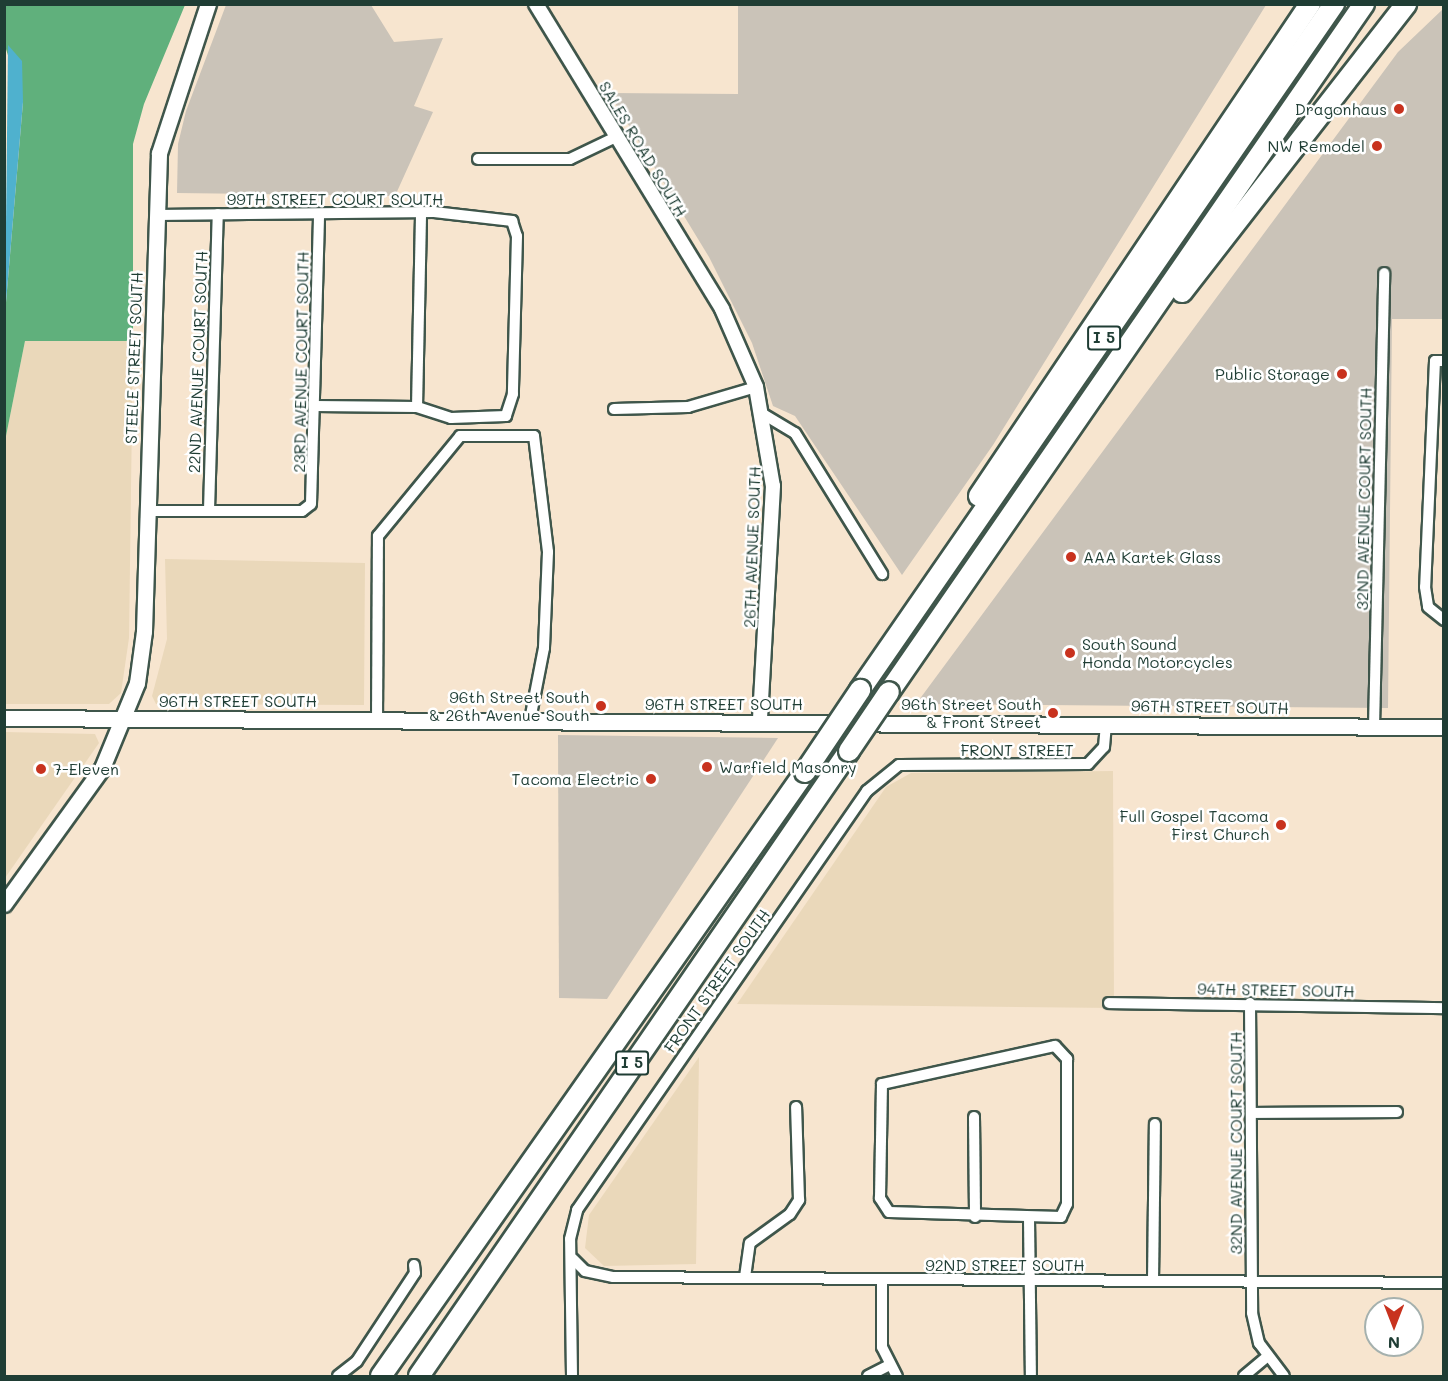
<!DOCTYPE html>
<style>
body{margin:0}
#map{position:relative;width:1448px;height:1381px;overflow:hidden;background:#f7e5cf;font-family:Mali,sans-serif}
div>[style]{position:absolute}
.built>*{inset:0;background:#ead8ba}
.industrial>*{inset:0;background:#cac3b8}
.forest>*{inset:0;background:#60b07c}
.water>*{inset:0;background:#4fb1ce}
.roads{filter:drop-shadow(2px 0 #3f564b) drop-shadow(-2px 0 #3f564b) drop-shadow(0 2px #3f564b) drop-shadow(0 -2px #3f564b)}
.minor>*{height:10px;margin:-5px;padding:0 5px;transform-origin:5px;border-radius:5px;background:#fff}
.tertiary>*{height:14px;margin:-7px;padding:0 7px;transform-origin:7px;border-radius:7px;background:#fff}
.secondary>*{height:15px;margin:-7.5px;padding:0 7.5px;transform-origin:7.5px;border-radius:7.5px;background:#fff}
.motorway>*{height:20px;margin:-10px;padding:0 10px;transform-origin:10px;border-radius:10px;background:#fff}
.bridges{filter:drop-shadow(2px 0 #3f564b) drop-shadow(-2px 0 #3f564b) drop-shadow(0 2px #3f564b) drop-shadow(0 -2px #3f564b)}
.motorway-bridge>*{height:20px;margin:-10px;padding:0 10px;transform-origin:10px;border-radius:10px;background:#fff}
.dots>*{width:16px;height:16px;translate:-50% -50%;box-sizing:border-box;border:3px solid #fff;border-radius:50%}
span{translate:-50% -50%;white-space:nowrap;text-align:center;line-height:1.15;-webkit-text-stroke:5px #fff;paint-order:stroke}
.shield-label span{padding:2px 4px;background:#fff;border:2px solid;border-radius:4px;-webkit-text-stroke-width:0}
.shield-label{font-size:15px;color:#1f3d34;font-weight:700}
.poi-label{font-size:16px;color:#1f3d34}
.right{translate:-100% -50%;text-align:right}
.left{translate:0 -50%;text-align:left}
.street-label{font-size:16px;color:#1f3d34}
.frame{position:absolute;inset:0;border:6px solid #1f3d34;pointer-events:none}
.north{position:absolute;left:1364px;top:1297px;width:60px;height:60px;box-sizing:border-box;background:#fff;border:2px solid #a5b1ae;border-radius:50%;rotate:180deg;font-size:16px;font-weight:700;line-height:24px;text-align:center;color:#1f3d34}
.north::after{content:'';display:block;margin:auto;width:21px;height:27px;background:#c8321e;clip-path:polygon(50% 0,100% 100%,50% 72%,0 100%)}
</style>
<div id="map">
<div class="built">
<div style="clip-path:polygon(25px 341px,133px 341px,129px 638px,121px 693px,109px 704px,5px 704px,5px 441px)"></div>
<div style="clip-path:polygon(165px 559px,365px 563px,364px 705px,156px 704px,152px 696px,167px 639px)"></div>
<div style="clip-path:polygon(5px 732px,95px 734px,99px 743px,5px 878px)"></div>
<div style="clip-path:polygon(1113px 771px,1114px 1008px,737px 1004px,886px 787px,911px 773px)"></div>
<div style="clip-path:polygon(699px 1057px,696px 1264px,604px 1266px,585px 1248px,589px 1215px)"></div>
</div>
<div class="industrial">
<div style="clip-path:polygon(226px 5px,371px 5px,394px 42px,443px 38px,414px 106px,433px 112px,395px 196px,177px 193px,178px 144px,186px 111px)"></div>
<div style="clip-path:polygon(738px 5px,1266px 5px,993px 445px,902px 575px,795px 416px,773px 406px,752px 343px,709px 257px,609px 93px,738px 94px)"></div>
<div style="clip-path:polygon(1443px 9px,1443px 319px,1392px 319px,1388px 708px,916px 704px,1398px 52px)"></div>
<div style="clip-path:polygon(558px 735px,778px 738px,607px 999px,559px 998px)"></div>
</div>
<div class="forest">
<div style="clip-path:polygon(5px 5px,185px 5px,144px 104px,133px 144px,133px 341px,25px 341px,5px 441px,5px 314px,23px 102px,5px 46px)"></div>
</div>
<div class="water">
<div style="clip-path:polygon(8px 45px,22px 61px,23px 102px,5px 314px)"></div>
</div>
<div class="roads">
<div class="minor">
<div style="left:478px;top:159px;width:92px"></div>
<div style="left:570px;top:159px;width:51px;rotate:-25.6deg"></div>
<div style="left:156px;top:215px;width:278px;rotate:-0.6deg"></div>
<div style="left:434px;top:212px;width:79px;rotate:6.6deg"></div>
<div style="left:512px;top:221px;width:16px;rotate:72deg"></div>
<div style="left:517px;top:236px;width:158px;rotate:91.5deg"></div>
<div style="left:513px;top:394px;width:23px;rotate:108deg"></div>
<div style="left:506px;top:416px;width:55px;rotate:177.9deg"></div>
<div style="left:451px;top:418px;width:36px;rotate:-162deg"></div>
<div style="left:417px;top:407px;width:102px;rotate:-179.4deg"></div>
<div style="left:1444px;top:361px;width:9px;rotate:180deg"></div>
<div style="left:1435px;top:361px;width:226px;rotate:92.5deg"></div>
<div style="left:1425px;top:587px;width:20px;rotate:81deg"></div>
<div style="left:1428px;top:607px;width:21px;rotate:39deg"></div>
<div style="left:417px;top:407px;width:195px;rotate:-88.8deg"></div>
<div style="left:614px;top:409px;width:74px;rotate:-1.5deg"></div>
<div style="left:688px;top:407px;width:71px;rotate:-16.4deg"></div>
<div style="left:763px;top:414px;width:37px;rotate:31deg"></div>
<div style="left:795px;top:433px;width:166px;rotate:58.3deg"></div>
<div style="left:209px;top:510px;width:296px;rotate:-88.3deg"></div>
<div style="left:148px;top:511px;width:154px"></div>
<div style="left:302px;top:511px;width:11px;rotate:-38deg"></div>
<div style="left:311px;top:504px;width:290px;rotate:-88.4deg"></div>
<div style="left:377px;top:720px;width:184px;rotate:-89.7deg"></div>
<div style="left:378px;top:536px;width:129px;rotate:-50.6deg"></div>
<div style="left:460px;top:436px;width:74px"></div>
<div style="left:534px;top:436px;width:117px;rotate:83.1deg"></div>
<div style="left:548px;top:552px;width:96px;rotate:92.4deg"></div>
<div style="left:544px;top:648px;width:73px;rotate:101deg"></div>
<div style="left:1374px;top:727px;width:454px;rotate:-88.7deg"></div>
<div style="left:1109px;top:1003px;width:335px;rotate:0.9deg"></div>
<div style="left:1250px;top:1003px;width:310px;rotate:89.6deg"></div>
<div style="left:1252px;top:1313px;width:31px;rotate:77deg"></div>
<div style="left:1259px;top:1343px;width:41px;rotate:52.9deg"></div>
<div style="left:1055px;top:1046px;width:18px;rotate:47deg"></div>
<div style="left:1067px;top:1059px;width:145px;rotate:90deg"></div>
<div style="left:1067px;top:1204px;width:14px;rotate:115deg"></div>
<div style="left:1061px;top:1217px;width:172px;rotate:-178.3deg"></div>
<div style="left:889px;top:1212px;width:17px;rotate:-123deg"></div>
<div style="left:880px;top:1198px;width:114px;rotate:-89deg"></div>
<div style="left:882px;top:1084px;width:177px;rotate:-12.4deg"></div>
<div style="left:1251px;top:1113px;width:146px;rotate:-0.4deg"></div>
<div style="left:974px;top:1117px;width:100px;rotate:89.4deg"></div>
<div style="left:1029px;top:1219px;width:157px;rotate:89.3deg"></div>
<div style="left:573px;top:1259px;width:17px;rotate:45deg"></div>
<div style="left:585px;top:1271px;width:29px;rotate:12deg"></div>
<div style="left:613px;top:1277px;width:831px;rotate:0.41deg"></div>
<div style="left:745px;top:1277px;width:34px;rotate:-82deg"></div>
<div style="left:750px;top:1243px;width:49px;rotate:-35.9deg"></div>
<div style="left:790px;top:1214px;width:17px;rotate:-57deg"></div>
<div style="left:799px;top:1200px;width:93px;rotate:-91.8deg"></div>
<div style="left:882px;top:1279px;width:68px;rotate:90deg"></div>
<div style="left:882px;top:1347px;width:33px;rotate:63deg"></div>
<div style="left:1153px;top:1281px;width:157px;rotate:-89.3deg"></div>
<div style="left:338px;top:1376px;width:24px;rotate:-38deg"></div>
<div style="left:357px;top:1361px;width:105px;rotate:-56.6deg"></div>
<div style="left:415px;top:1273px;width:8px;rotate:-97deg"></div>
<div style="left:572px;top:1376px;width:137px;rotate:-90.8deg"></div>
<div style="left:570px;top:1239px;width:30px;rotate:-76deg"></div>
<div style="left:577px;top:1210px;width:510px;rotate:-55.31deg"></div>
<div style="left:867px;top:791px;width:41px;rotate:-39.1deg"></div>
<div style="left:899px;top:765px;width:189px;rotate:-0.3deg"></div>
<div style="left:1088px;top:764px;width:23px;rotate:-47deg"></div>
<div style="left:1104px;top:747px;width:23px;rotate:-85deg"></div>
<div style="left:868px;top:1376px;width:22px;rotate:-27deg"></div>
<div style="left:1244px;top:1376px;width:30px;rotate:-40deg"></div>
</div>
<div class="tertiary">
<div style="left:536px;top:4px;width:357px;rotate:58.6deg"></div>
<div style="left:722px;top:309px;width:85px;rotate:66.4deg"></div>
<div style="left:756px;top:387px;width:100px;rotate:80.3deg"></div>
<div style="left:773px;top:486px;width:236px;rotate:93.2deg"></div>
</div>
<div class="secondary">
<div style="left:4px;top:718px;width:1440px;rotate:0.36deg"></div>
<div style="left:4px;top:904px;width:168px;rotate:-54.2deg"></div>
<div style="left:102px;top:768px;width:92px;rotate:-67.6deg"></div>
<div style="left:137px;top:683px;width:52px;rotate:-82.3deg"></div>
<div style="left:144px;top:631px;width:478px;rotate:-88.2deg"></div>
<div style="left:159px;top:153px;width:157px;rotate:-71.8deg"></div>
</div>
<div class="motorway">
<div style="left:1182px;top:292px;width:365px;rotate:-52.1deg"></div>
<div style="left:979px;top:496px;width:593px;rotate:-56.07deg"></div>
<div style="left:860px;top:690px;width:834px;rotate:-55.36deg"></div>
<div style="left:889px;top:692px;width:836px;rotate:-55.38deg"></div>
<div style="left:381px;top:1376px;width:738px;rotate:-54.93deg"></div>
<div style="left:419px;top:1376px;width:759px;rotate:-55.47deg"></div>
</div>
</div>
<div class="bridges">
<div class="motorway-bridge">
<div style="left:849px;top:751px;width:71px;rotate:-55.9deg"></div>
<div style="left:805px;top:772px;width:99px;rotate:-56.1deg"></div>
</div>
</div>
<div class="dots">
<div style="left:1399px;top:109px;background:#c8321e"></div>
<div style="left:1377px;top:146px;background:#c8321e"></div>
<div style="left:1342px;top:374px;background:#c8321e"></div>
<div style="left:1071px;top:557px;background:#c8321e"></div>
<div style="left:1070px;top:653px;background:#c8321e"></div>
<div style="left:601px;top:706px;background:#c8321e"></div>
<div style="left:1053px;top:713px;background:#c8321e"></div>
<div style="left:707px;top:767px;background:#c8321e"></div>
<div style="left:41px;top:769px;background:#c8321e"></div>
<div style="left:651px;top:779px;background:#c8321e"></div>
<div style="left:1281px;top:825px;background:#c8321e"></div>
</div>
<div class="shield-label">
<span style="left:1104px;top:338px">I 5</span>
<span style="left:632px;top:1063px">I 5</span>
</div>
<div class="poi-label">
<span class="right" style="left:1387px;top:109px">Dragonhaus</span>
<span class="right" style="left:1365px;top:146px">NW Remodel</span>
<span class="right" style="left:1330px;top:374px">Public Storage</span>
<span class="left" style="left:1083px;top:557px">AAA Kartek Glass</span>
<span class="left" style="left:1082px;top:653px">South Sound<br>Honda Motorcycles</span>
<span class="right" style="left:589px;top:706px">96th Street South<br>&amp; 26th Avenue South</span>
<span class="right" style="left:1041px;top:713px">96th Street South<br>&amp; Front Street</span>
<span class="left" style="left:719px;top:767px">Warfield Masonry</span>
<span class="left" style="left:53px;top:769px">7-Eleven</span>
<span class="right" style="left:639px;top:779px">Tacoma Electric</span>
<span class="right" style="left:1269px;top:825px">Full Gospel Tacoma<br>First Church</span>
</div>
<div class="street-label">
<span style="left:643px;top:149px;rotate:59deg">SALES ROAD SOUTH</span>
<span style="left:335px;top:199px">99TH STREET COURT SOUTH</span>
<span style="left:134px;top:358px;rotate:-88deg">STEELE STREET SOUTH</span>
<span style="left:198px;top:362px;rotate:-88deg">22ND AVENUE COURT SOUTH</span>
<span style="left:301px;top:362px;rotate:-89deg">23RD AVENUE COURT SOUTH</span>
<span style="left:1364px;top:499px;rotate:-89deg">32ND AVENUE COURT SOUTH</span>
<span style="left:752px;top:547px;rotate:-88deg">26TH AVENUE SOUTH</span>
<span style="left:238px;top:701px">96TH STREET SOUTH</span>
<span style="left:724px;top:704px">96TH STREET SOUTH</span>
<span style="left:1210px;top:707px;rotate:1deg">96TH STREET SOUTH</span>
<span style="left:1017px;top:750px">FRONT STREET</span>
<span style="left:717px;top:981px;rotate:-55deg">FRONT STREET SOUTH</span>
<span style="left:1276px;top:990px;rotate:1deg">94TH STREET SOUTH</span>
<span style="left:1236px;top:1143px;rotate:-90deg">32ND AVENUE COURT SOUTH</span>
<span style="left:1005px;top:1265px">92ND STREET SOUTH</span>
</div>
<div class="frame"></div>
<div class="north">N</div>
</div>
